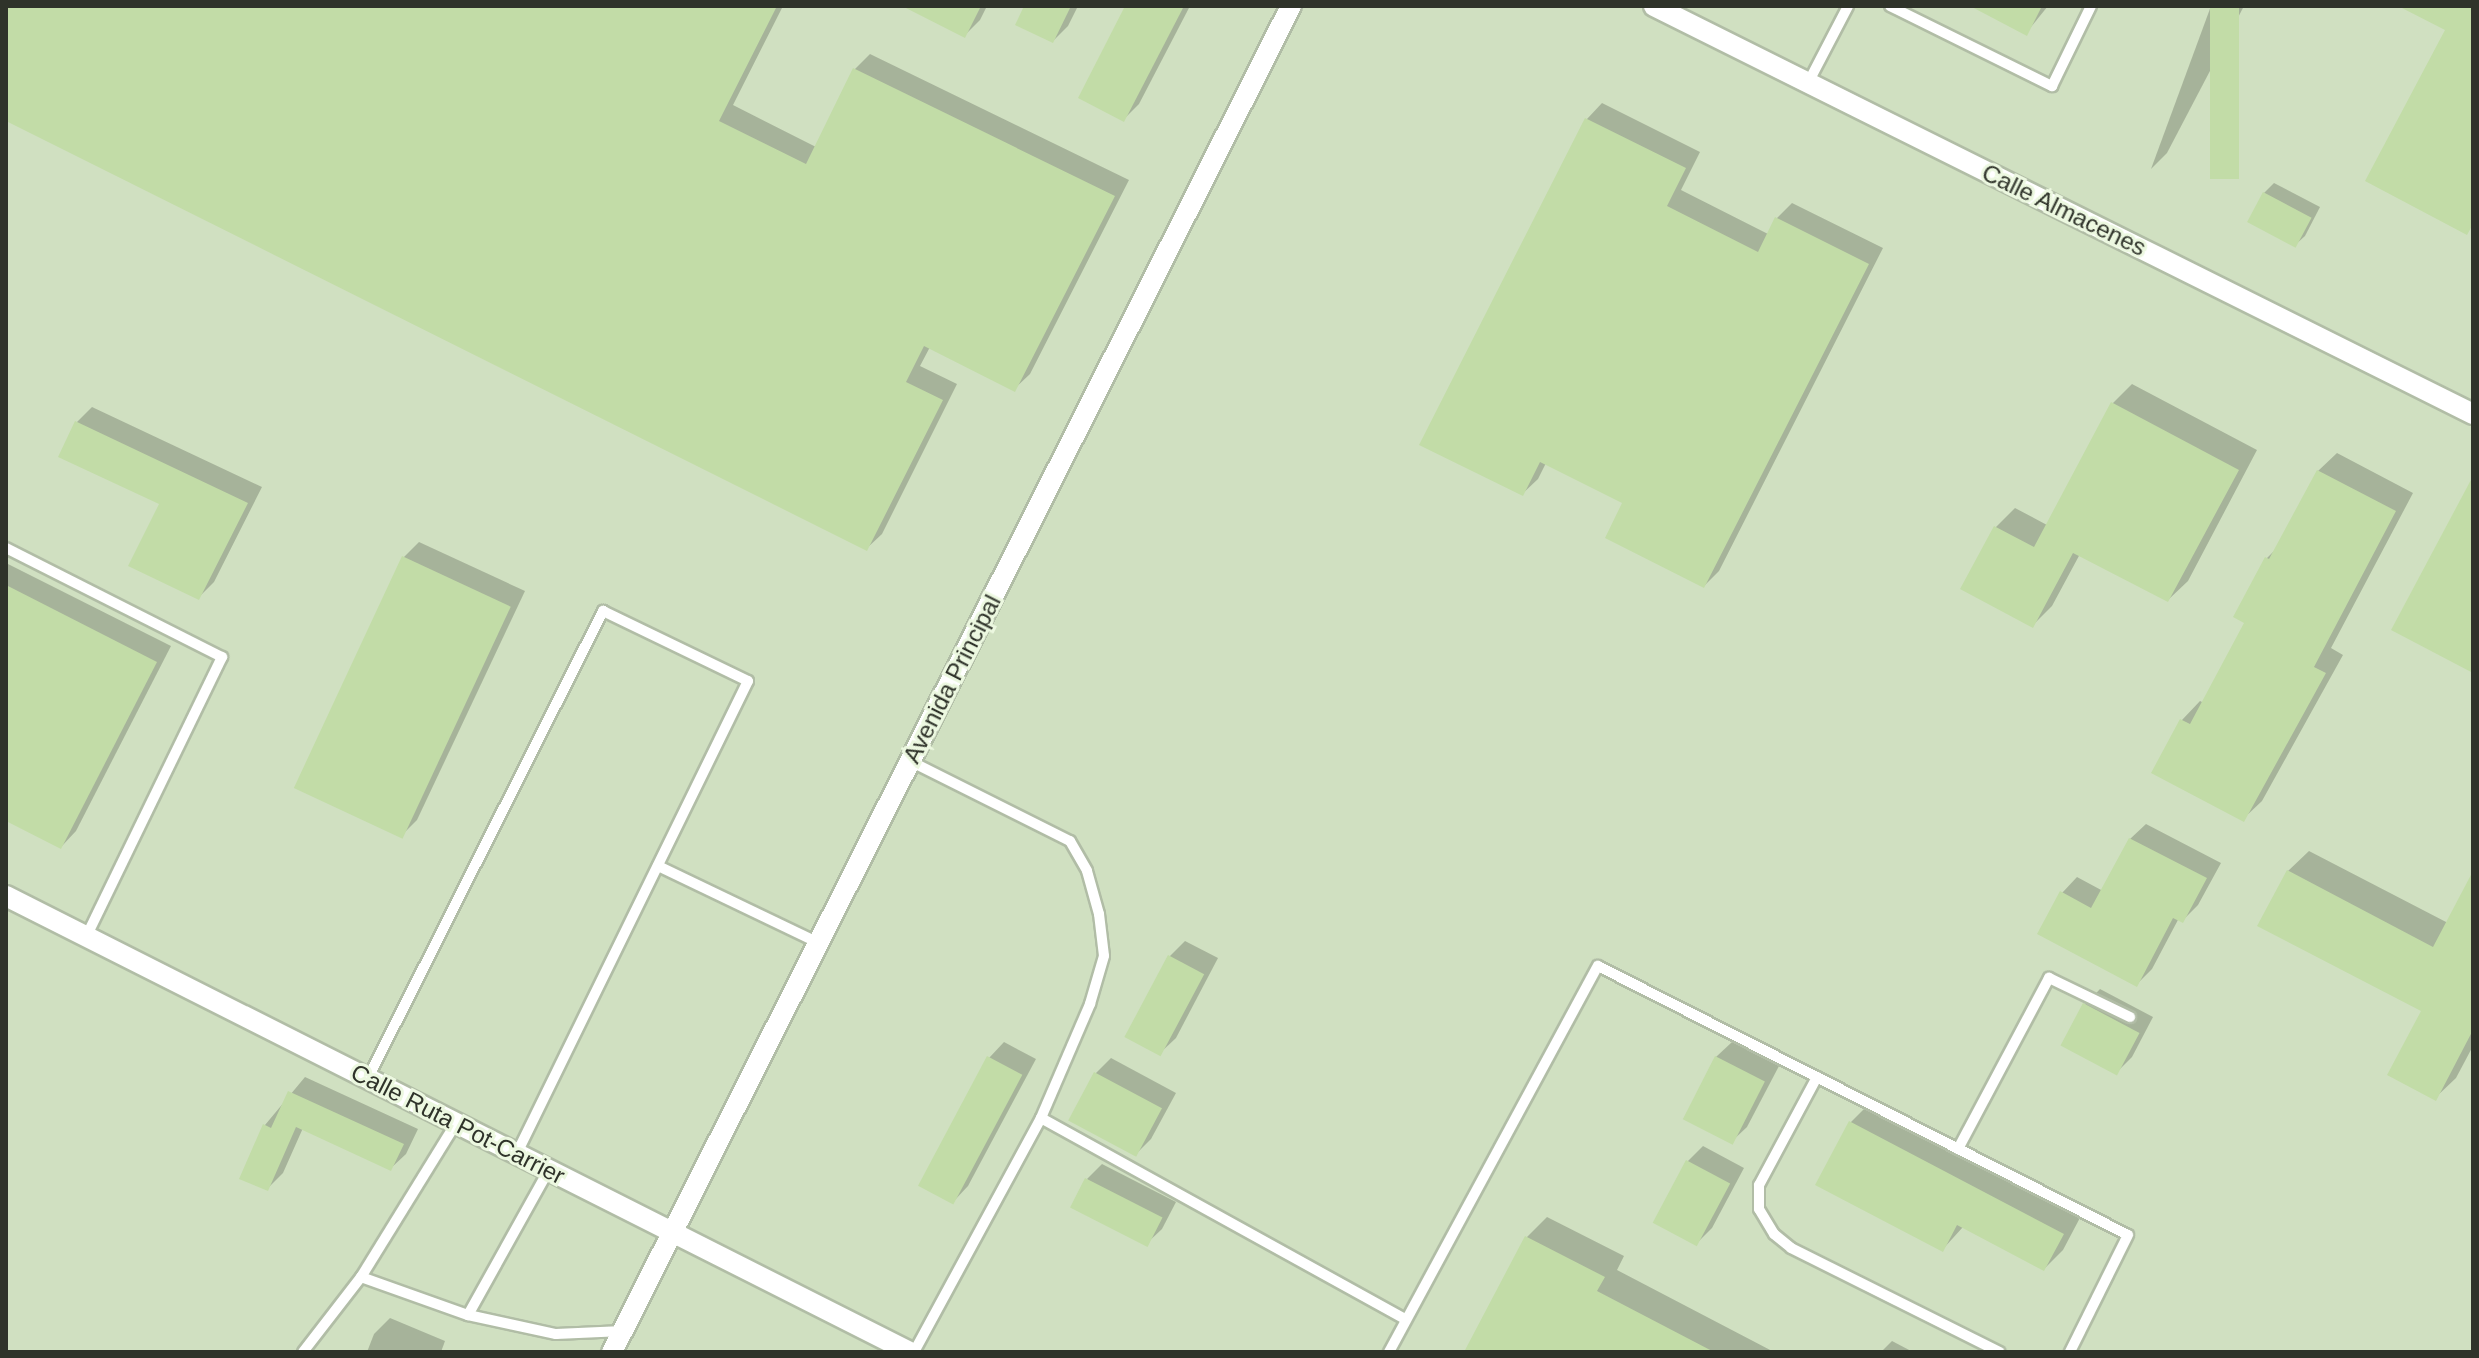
<!DOCTYPE html>
<style>
body{margin:0}
#map{position:relative;width:2479px;height:1358px;overflow:hidden;background:#deead3;font-family:Helvetica,sans-serif}
div>[style]{position:absolute}
.built>*{inset:0;background:#d0e0c1;transform-origin:0 0}
.shadow>*{inset:0;background:#0003}
.building>*{inset:0;background:#c2dca7;transform-origin:0 0}
.roads{filter:drop-shadow(2px 0 #b1bda6) drop-shadow(-2px 0 #b1bda6) drop-shadow(0 2px #b1bda6) drop-shadow(0 -2px #b1bda6)}
.lane>*{height:10px;margin:-5px;padding:0 5px;transform-origin:5px;border-radius:5px;background:#fff}
.street>*{height:20px;margin:-10px;padding:0 10px;transform-origin:10px;border-radius:10px;background:#fff}
span{translate:-50% -50%;white-space:nowrap;text-align:center;line-height:1.15;-webkit-text-stroke:6px #ecf8e0;paint-order:stroke}
.street-label{font-size:24px;color:#2f332a}
.frame{position:absolute;inset:0;border:8px solid #2f332a;pointer-events:none}
</style>
<div id="map">
<div class="built">
<div style="left:6px;top:6px;width:2467px;height:1346px"></div>
</div>
<div class="shadow">
<div style="clip-path:polygon(6px 6px,783px 6px,733px 105px,816px 147px,854px 70px,870px 54px,1129px 180px,1030px 374px,1014px 389px,930px 347px,920px 366px,957px 384px,882px 534px,866px 549px,6px 119px)"></div>
<div style="clip-path:polygon(907px 6px,987px 6px,980px 20px,965px 35px)"></div>
<div style="clip-path:polygon(1026px 6px,1078px 6px,1068px 26px,1053px 41px)"></div>
<div style="clip-path:polygon(1128px 6px,1190px 6px,1139px 104px,1124px 119px)"></div>
<div style="clip-path:polygon(1974px 6px,2048px 6px,2026px 33px)"></div>
<div style="clip-path:polygon(2211px 6px,2244px 6px,2167px 153px,2151px 169px)"></div>
<div style="clip-path:polygon(1602px 103px,1700px 152px,1681px 190px,1768px 234px,1777px 218px,1792px 203px,1883px 248px,1719px 571px,1704px 586px,1625px 502px,1546px 463px,1538px 479px,1522px 494px,1422px 444px,1587px 119px)"></div>
<div style="clip-path:polygon(2274px 183px,2320px 207px,2305px 236px,2295px 245px,2264px 193px)"></div>
<div style="clip-path:polygon(2132px 384px,2257px 450px,2188px 581px,2168px 600px,2080px 554px,2052px 606px,2033px 625px,1995px 528px,2015px 508px,2047px 525px,2112px 404px)"></div>
<div style="clip-path:polygon(92px 407px,262px 487px,214px 582px,199px 597px,162px 503px,76px 423px)"></div>
<div style="clip-path:polygon(2337px 453px,2413px 493px,2331px 648px,2343px 655px,2262px 801px,2243px 819px,2154px 772px,2182px 720px,2200px 701px,2204px 703px,2246px 622px,2267px 558px,2279px 546px,2318px 471px)"></div>
<div style="clip-path:polygon(419px 542px,525px 591px,417px 820px,401px 836px,404px 557px)"></div>
<div style="clip-path:polygon(6px 563px,171px 646px,76px 831px,61px 847px,6px 819px)"></div>
<div style="clip-path:polygon(2146px 824px,2221px 863px,2198px 905px,2183px 920px,2179px 918px,2152px 969px,2137px 984px,2062px 893px,2077px 877px,2103px 891px,2130px 839px)"></div>
<div style="clip-path:polygon(2309px 851px,2448px 923px,2473px 876px,2473px 1046px,2456px 1078px,2435px 1098px,2423px 1011px,2288px 871px)"></div>
<div style="clip-path:polygon(1185px 941px,1218px 958px,1176px 1038px,1160px 1053px,1170px 956px)"></div>
<div style="clip-path:polygon(2100px 989px,2153px 1017px,2132px 1057px,2117px 1072px,2085px 1005px)"></div>
<div style="clip-path:polygon(1004px 1042px,1036px 1059px,968px 1186px,953px 1202px,989px 1058px)"></div>
<div style="clip-path:polygon(1732px 1042px,1779px 1066px,1747px 1127px,1731px 1142px,1716px 1057px)"></div>
<div style="clip-path:polygon(1111px 1058px,1176px 1093px,1151px 1139px,1136px 1154px,1095px 1074px)"></div>
<div style="clip-path:polygon(305px 1077px,418px 1129px,406px 1154px,390px 1169px,303px 1128px,283px 1173px,267px 1189px,265px 1125px)"></div>
<div style="clip-path:polygon(1870px 1103px,2082px 1214px,2063px 1250px,2044px 1269px,1963px 1227px,1943px 1249px,1818px 1184px,1851px 1122px)"></div>
<div style="clip-path:polygon(1703px 1146px,1744px 1168px,1712px 1228px,1697px 1243px,1688px 1161px)"></div>
<div style="clip-path:polygon(1102px 1164px,1176px 1202px,1162px 1229px,1146px 1244px,1087px 1179px)"></div>
<div style="clip-path:polygon(1547px 1217px,1624px 1256px,1617px 1270px,1774px 1352px,1471px 1352px,1527px 1237px)"></div>
<div style="clip-path:polygon(390px 1318px,445px 1341px,441px 1352px,367px 1352px,374px 1334px)"></div>
<div style="clip-path:polygon(1892px 1341px,1913px 1352px,1881px 1352px)"></div>
</div>
<div class="building">
<div style="clip-path:polygon(6px 6px,777px 6px,719px 121px,806px 164px,853px 68px,1115px 196px,1015px 392px,924px 346px,906px 382px,943px 400px,867px 551px,6px 121px)"></div>
<div style="clip-path:polygon(902px 6px,981px 6px,965px 38px)"></div>
<div style="clip-path:polygon(1024px 6px,1071px 6px,1053px 43px,1015px 25px)"></div>
<div style="clip-path:polygon(1125px 6px,1184px 6px,1124px 122px,1078px 98px)"></div>
<div style="clip-path:polygon(1970px 6px,2042px 6px,2027px 36px)"></div>
<div style="left:2210px;top:6px;width:29px;height:173px"></div>
<div style="clip-path:polygon(2398px 6px,2473px 6px,2473px 224px,2467px 235px,2365px 181px,2445px 30px)"></div>
<div style="clip-path:polygon(1585px 118px,1686px 168px,1667px 206px,1758px 252px,1775px 217px,1869px 264px,1704px 588px,1605px 538px,1622px 503px,1540px 462px,1523px 496px,1419px 445px)"></div>
<div style="left:2263px;top:192px;width:55px;height:34px;rotate:28deg"></div>
<div style="clip-path:polygon(2111px 402px,2239px 470px,2168px 602px,2073px 553px,2033px 628px,1960px 589px,1994px 526px,2034px 547px)"></div>
<div style="clip-path:polygon(75px 421px,248px 503px,199px 600px,128px 566px,159px 504px,58px 457px)"></div>
<div style="clip-path:polygon(2317px 470px,2396px 511px,2314px 667px,2326px 673px,2244px 822px,2151px 773px,2180px 719px,2190px 724px,2244px 623px,2233px 617px,2265px 557px,2269px 559px)"></div>
<div style="clip-path:polygon(2473px 476px,2473px 673px,2391px 630px)"></div>
<div style="left:402px;top:556px;width:120px;height:256px;rotate:25deg"></div>
<div style="clip-path:polygon(6px 585px,157px 662px,61px 849px,6px 821px)"></div>
<div style="clip-path:polygon(2129px 838px,2207px 878px,2183px 923px,2173px 918px,2137px 987px,2037px 934px,2060px 891px,2091px 908px)"></div>
<div style="clip-path:polygon(2287px 870px,2433px 947px,2473px 871px,2473px 1030px,2436px 1101px,2387px 1075px,2421px 1011px,2257px 926px)"></div>
<div style="left:1168px;top:955px;width:41px;height:93px;rotate:28deg"></div>
<div style="left:2083px;top:1003px;width:64px;height:48px;rotate:28deg"></div>
<div style="left:987px;top:1056px;width:40px;height:147px;rotate:28deg"></div>
<div style="left:1715px;top:1056px;width:56px;height:71px;rotate:27deg"></div>
<div style="left:1094px;top:1072px;width:77px;height:55px;rotate:28deg"></div>
<div style="clip-path:polygon(288px 1091px,404px 1144px,391px 1171px,296px 1127px,268px 1191px,239px 1179px,263px 1124px,271px 1128px)"></div>
<div style="clip-path:polygon(1849px 1121px,2064px 1234px,2044px 1271px,1957px 1225px,1943px 1252px,1815px 1185px)"></div>
<div style="left:1686px;top:1160px;width:50px;height:71px;rotate:28deg"></div>
<div style="left:1085px;top:1178px;width:87px;height:33px;rotate:27deg"></div>
<div style="clip-path:polygon(1525px 1236px,1605px 1277px,1597px 1291px,1714px 1352px,1464px 1352px)"></div>
</div>
<div class="roads">
<div class="lane">
<div style="left:1890px;top:6px;width:181px;rotate:26.3deg"></div>
<div style="left:2052px;top:86px;width:89px;rotate:-64deg"></div>
<div style="left:1808px;top:83px;width:87px;rotate:-62.5deg"></div>
<div style="left:6px;top:548px;width:242px;rotate:26.8deg"></div>
<div style="left:222px;top:657px;width:309px;rotate:115.9deg"></div>
<div style="left:910px;top:761px;width:179px;rotate:26.6deg"></div>
<div style="left:1070px;top:841px;width:34px;rotate:60deg"></div>
<div style="left:1087px;top:871px;width:45px;rotate:74.4deg"></div>
<div style="left:1099px;top:914px;width:42px;rotate:83.2deg"></div>
<div style="left:1104px;top:956px;width:50px;rotate:106.3deg"></div>
<div style="left:1090px;top:1004px;width:124px;rotate:113.3deg"></div>
<div style="left:1041px;top:1118px;width:266px;rotate:118.5deg"></div>
<div style="left:658px;top:866px;width:178px;rotate:25.6deg"></div>
<div style="left:1817px;top:1077px;width:123px;rotate:118.2deg"></div>
<div style="left:1759px;top:1185px;width:24px;rotate:90deg"></div>
<div style="left:1759px;top:1209px;width:29px;rotate:59deg"></div>
<div style="left:1774px;top:1234px;width:22px;rotate:39deg"></div>
<div style="left:1791px;top:1248px;width:233px;rotate:26.5deg"></div>
<div style="left:368px;top:1078px;width:523px;rotate:-63.29deg"></div>
<div style="left:603px;top:611px;width:161px;rotate:25.8deg"></div>
<div style="left:748px;top:681px;width:525px;rotate:116.08deg"></div>
<div style="left:1041px;top:1118px;width:416px;rotate:28.9deg"></div>
<div style="left:1958px;top:1149px;width:194px;rotate:-62deg"></div>
<div style="left:2049px;top:978px;width:90px;rotate:25.7deg"></div>
<div style="left:361px;top:1277px;width:181px;rotate:-58.3deg"></div>
<div style="left:468px;top:1315px;width:90px;rotate:12.2deg"></div>
<div style="left:556px;top:1334px;width:67px;rotate:-2.6deg"></div>
<div style="left:303px;top:1352px;width:95px;rotate:-52.3deg"></div>
<div style="left:361px;top:1277px;width:114px;rotate:19.6deg"></div>
<div style="left:468px;top:1315px;width:165px;rotate:-60.9deg"></div>
<div style="left:1389px;top:1352px;width:439px;rotate:-61.6deg"></div>
<div style="left:1598px;top:966px;width:594px;rotate:26.91deg"></div>
<div style="left:2128px;top:1235px;width:131px;rotate:116.4deg"></div>
</div>
<div class="street">
<div style="left:1654px;top:6px;width:915px;rotate:26.48deg"></div>
<div style="left:6px;top:896px;width:1012px;rotate:26.77deg"></div>
<div style="left:612px;top:1352px;width:1508px;rotate:-63.23deg"></div>
</div>
</div>
<div class="street-label">
<span style="left:2064px;top:210px;rotate:26deg">Calle Almacenes</span>
<span style="left:952px;top:679px;rotate:-63deg">Avenida Principal</span>
<span style="left:458px;top:1124px;rotate:27deg">Calle Ruta Pot-Carrier</span>
</div>
<div class="frame"></div>
</div>
